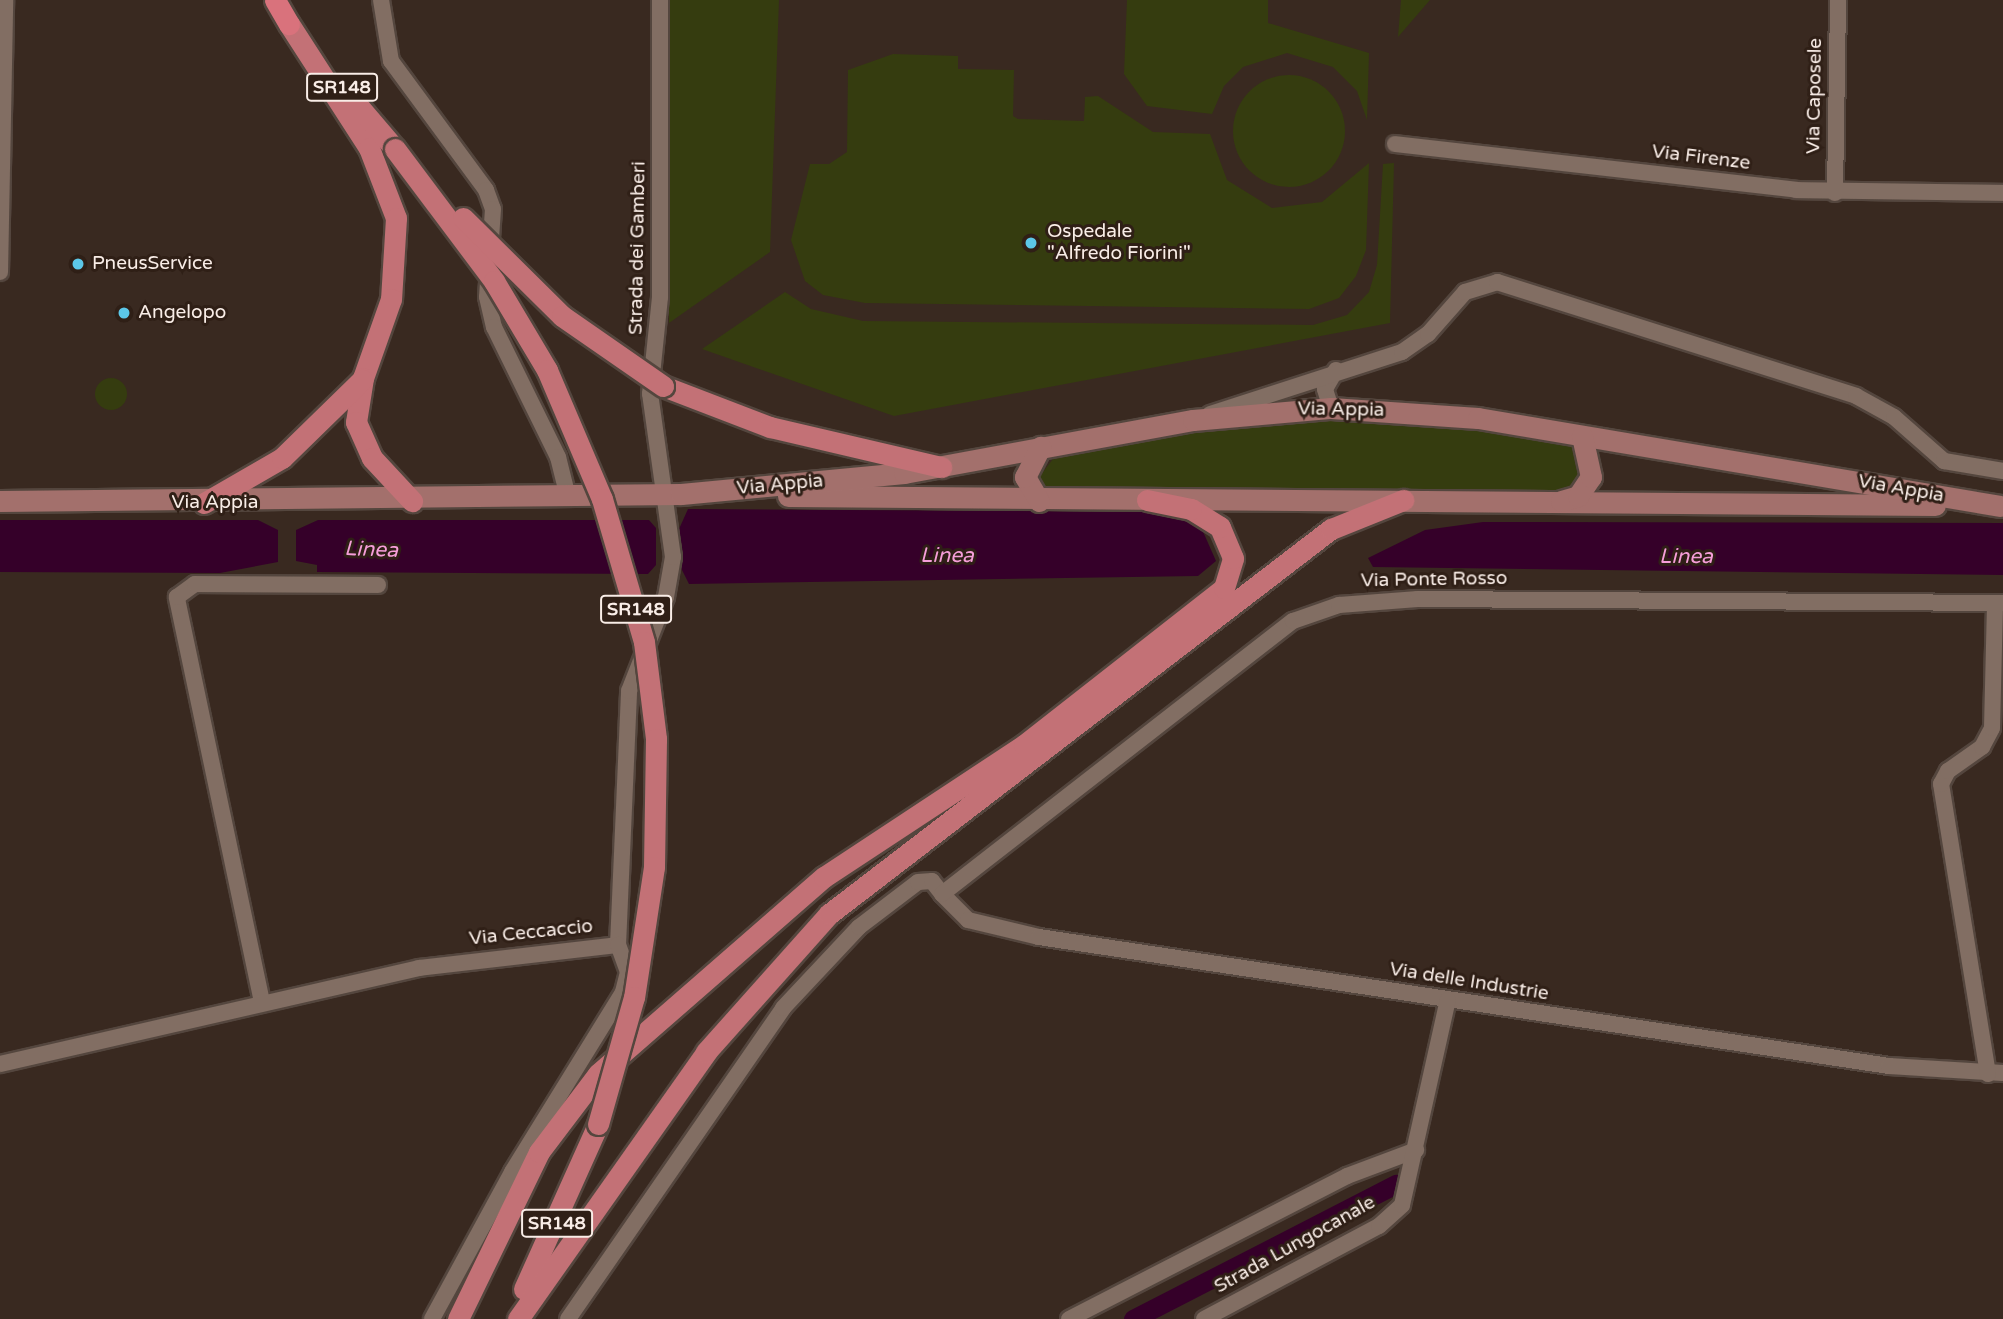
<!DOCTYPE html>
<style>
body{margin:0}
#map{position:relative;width:2003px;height:1319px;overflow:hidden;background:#392920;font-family:"Varela Round",sans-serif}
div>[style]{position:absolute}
.green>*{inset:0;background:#353c0f}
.round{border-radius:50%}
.water>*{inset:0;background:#350029}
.canal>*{height:19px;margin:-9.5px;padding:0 9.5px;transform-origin:9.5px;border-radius:9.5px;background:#350029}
.roads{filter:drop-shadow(2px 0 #54463e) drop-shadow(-2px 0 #54463e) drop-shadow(0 2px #54463e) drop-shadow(0 -2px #54463e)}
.minor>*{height:16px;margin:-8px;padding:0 8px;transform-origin:8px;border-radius:8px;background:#826e63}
.secondary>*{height:21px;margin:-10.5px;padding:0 10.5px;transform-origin:10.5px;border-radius:10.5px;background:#a3706c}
.primary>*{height:21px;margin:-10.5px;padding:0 10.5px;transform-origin:10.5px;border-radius:10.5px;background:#c37176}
.trunk>*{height:21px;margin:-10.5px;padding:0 10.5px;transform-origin:10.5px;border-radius:10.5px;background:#d9727c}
.bridges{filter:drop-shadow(2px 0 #54463e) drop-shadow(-2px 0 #54463e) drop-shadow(0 2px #54463e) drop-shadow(0 -2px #54463e)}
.primary-bridge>*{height:21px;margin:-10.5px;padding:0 10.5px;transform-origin:10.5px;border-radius:10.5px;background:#c37176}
.dots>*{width:19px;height:19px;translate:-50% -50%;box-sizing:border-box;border:4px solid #2f1f16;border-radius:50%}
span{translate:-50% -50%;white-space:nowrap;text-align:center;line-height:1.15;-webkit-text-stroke:6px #2f1f16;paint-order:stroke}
.shield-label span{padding:2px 5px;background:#2f1f16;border:2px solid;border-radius:5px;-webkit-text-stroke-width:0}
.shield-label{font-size:18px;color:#f9ede7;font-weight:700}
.street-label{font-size:19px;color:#f9ede7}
.poi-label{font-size:19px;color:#f9ede7}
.left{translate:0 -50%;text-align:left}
.water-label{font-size:21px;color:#f69ed9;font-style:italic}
</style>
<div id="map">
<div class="green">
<div style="clip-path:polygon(670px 0,779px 0,770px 252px,669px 323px)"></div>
<div style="clip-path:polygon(1127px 0,1268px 0,1268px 23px,1369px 53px,1367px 120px,1357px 91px,1333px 67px,1287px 53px,1243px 67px,1224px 86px,1212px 114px,1147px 106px,1124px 74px)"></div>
<div style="clip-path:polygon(1401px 0,1430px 0,1398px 37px)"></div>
<div style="clip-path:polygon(893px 54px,958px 56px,958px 69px,1014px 70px,1013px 116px,1018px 119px,1084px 121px,1085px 97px,1098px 96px,1153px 132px,1210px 134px,1227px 180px,1272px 208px,1322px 202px,1369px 163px,1366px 250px,1356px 276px,1339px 298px,1309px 309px,865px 303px,823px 295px,805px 281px,791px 240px,810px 164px,829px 164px,847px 152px,848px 70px)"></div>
<div class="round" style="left:1233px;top:75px;width:112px;height:112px"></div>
<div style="clip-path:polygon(1394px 163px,1390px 323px,894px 416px,702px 349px,785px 292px,811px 309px,863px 321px,1313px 325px,1347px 315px,1369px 292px,1377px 265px,1383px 164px)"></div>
<div class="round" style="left:95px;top:378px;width:32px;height:32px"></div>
<div style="clip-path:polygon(1321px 416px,1471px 426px,1574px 447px,1582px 463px,1579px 482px,1566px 493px,1048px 492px,1039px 477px,1053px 459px,1183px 432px)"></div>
</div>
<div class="water">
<div style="clip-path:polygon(688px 509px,1162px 512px,1201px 527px,1216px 561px,1198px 576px,689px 584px,680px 566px,679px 529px)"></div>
<div style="clip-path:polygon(0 520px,258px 520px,278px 530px,278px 562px,220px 573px,0 572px)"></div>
<div style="clip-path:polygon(318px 520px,649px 520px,656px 528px,656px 565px,648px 574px,317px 572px,317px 565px,296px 561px,296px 530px)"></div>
<div style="clip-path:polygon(1483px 522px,2003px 523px,2003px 575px,1373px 567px,1368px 558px,1425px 530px)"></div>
</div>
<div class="canal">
<div style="left:1133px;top:1319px;width:296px;rotate:-27.2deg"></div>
</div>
<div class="roads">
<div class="minor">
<div style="left:381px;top:0;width:62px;rotate:80.7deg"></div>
<div style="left:391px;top:61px;width:160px;rotate:53.6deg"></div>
<div style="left:486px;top:190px;width:20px;rotate:70deg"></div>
<div style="left:493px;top:209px;width:88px;rotate:93.9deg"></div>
<div style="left:487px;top:297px;width:31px;rotate:77deg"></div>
<div style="left:494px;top:327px;width:145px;rotate:63.8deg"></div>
<div style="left:558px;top:457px;width:41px;rotate:76deg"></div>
<div style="left:1395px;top:144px;width:404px;rotate:6.5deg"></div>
<div style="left:1796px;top:190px;width:207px;rotate:0.8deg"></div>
<div style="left:1835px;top:193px;width:193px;rotate:-89.1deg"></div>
<div style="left:0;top:272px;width:272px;rotate:-88.9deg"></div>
<div style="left:1331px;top:408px;width:20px;rotate:-108deg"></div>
<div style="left:1325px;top:389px;width:22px;rotate:-60deg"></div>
<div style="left:1210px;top:414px;width:202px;rotate:-17.9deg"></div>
<div style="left:1402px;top:352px;width:32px;rotate:-35deg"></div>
<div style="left:1428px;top:334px;width:56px;rotate:-48.6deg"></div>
<div style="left:1465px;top:292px;width:34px;rotate:-17deg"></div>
<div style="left:1497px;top:282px;width:377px;rotate:17.6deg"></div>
<div style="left:1856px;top:396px;width:43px;rotate:28.9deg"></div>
<div style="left:1894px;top:417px;width:67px;rotate:41.3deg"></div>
<div style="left:1944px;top:461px;width:60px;rotate:9.6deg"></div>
<div style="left:942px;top:894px;width:37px;rotate:45deg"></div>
<div style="left:968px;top:920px;width:73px;rotate:13.5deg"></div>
<div style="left:1039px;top:937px;width:860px;rotate:8.63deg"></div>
<div style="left:1889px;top:1066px;width:114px;rotate:3.5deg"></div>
<div style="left:262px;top:1002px;width:414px;rotate:-101.9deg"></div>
<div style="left:177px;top:597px;width:22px;rotate:-36deg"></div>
<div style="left:195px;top:584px;width:183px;rotate:0.3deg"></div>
<div style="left:0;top:1064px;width:430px;rotate:-12.9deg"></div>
<div style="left:419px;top:968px;width:200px;rotate:-6.6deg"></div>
<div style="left:618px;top:945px;width:254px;rotate:-87.5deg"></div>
<div style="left:629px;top:691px;width:101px;rotate:-68.5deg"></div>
<div style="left:666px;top:597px;width:41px;rotate:-80.1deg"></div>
<div style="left:673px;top:557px;width:165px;rotate:-98deg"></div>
<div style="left:650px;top:394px;width:98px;rotate:-84.1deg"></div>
<div style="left:660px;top:297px;width:297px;rotate:-90deg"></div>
<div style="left:1988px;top:1074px;width:294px;rotate:-99.2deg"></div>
<div style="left:1941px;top:784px;width:15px;rotate:-62deg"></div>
<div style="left:1948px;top:771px;width:42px;rotate:-35.2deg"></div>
<div style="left:1982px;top:747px;width:21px;rotate:-62deg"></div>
<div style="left:1992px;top:728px;width:125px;rotate:-88.6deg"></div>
<div style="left:432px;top:1319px;width:167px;rotate:-61.4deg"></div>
<div style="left:512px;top:1172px;width:211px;rotate:-58.3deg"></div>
<div style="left:623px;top:992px;width:21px;rotate:-76deg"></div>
<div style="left:628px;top:972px;width:29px;rotate:-110deg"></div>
<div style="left:568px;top:1319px;width:378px;rotate:-55.3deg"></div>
<div style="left:783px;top:1008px;width:111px;rotate:-46.8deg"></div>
<div style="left:859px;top:927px;width:74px;rotate:-37.3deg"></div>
<div style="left:918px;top:882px;width:14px;rotate:-4deg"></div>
<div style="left:932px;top:881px;width:16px;rotate:52deg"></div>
<div style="left:942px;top:894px;width:445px;rotate:-37.9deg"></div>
<div style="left:1293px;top:621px;width:49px;rotate:-19.2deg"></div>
<div style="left:1339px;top:605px;width:79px;rotate:-4.3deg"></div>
<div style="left:1418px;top:599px;width:585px;rotate:0.39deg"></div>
<div style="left:1069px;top:1319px;width:313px;rotate:-27.2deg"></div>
<div style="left:1347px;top:1176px;width:74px;rotate:-20.6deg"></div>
<div style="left:1204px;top:1319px;width:198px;rotate:-28deg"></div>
<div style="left:1379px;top:1226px;width:31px;rotate:-42deg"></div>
<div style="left:1402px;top:1205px;width:210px;rotate:-77.4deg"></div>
</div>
<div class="secondary">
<div style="left:788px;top:496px;width:1147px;rotate:0.45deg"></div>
<div style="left:0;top:501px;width:681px;rotate:-0.59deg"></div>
<div style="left:681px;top:494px;width:224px;rotate:-5.4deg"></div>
<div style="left:904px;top:473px;width:294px;rotate:-10.4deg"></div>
<div style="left:1193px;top:420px;width:139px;rotate:-5deg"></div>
<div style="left:1331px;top:408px;width:147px;rotate:3.9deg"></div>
<div style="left:1478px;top:418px;width:529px;rotate:9.57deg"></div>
<div style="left:1039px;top:501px;width:28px;rotate:-120deg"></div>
<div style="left:1025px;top:477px;width:34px;rotate:-63deg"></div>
<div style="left:1561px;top:501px;width:18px;rotate:-16deg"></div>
<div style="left:1578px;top:496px;width:23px;rotate:-56deg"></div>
<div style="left:1591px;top:477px;width:42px;rotate:-102.4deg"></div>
</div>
<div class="primary">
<div style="left:289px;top:24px;width:148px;rotate:57.2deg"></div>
<div style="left:369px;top:148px;width:75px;rotate:68.9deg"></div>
<div style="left:396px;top:218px;width:81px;rotate:93.5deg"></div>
<div style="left:391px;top:299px;width:84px;rotate:109.5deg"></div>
<div style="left:363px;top:378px;width:45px;rotate:99deg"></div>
<div style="left:356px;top:422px;width:39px;rotate:66deg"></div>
<div style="left:372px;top:458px;width:59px;rotate:47.1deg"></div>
<div style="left:349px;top:95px;width:71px;rotate:49.6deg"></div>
<div style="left:663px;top:386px;width:115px;rotate:21deg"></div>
<div style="left:770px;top:427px;width:176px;rotate:13.2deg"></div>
<div style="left:204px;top:503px;width:90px;rotate:-30deg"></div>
<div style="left:282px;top:458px;width:112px;rotate:-44.3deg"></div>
<div style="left:524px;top:1289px;width:181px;rotate:-65.8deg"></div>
<div style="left:458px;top:1319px;width:186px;rotate:-64.1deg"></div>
<div style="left:539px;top:1152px;width:98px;rotate:-52.9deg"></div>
<div style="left:598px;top:1074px;width:300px;rotate:-41.1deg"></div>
<div style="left:824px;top:877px;width:240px;rotate:-33.4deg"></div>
<div style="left:1024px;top:745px;width:254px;rotate:-38.1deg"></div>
<div style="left:1224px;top:588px;width:31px;rotate:-73deg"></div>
<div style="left:1233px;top:558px;width:34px;rotate:-113deg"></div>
<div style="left:1220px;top:527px;width:34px;rotate:-148deg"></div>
<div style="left:1191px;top:509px;width:45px;rotate:-168.4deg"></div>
<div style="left:518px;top:1319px;width:327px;rotate:-54.8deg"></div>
<div style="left:706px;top:1052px;width:185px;rotate:-48.3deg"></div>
<div style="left:829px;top:914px;width:633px;rotate:-37.49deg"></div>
<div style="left:1331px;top:529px;width:78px;rotate:-21.9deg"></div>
</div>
<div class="trunk">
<div style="left:275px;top:0;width:28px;rotate:60deg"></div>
</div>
</div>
<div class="bridges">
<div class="primary-bridge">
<div style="left:395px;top:149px;width:165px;rotate:53.1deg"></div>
<div style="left:494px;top:281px;width:104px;rotate:59.2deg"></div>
<div style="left:547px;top:370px;width:140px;rotate:66.9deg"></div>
<div style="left:602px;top:499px;width:149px;rotate:73.6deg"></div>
<div style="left:644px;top:642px;width:98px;rotate:82.9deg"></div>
<div style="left:656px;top:739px;width:128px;rotate:90.9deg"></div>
<div style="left:654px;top:867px;width:132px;rotate:98.7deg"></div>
<div style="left:634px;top:997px;width:132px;rotate:105.8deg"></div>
<div style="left:463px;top:218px;width:139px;rotate:44.7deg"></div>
<div style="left:562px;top:316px;width:123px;rotate:34.7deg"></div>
</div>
</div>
<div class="dots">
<div style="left:1031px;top:243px;background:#5cc7e8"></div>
<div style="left:78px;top:264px;background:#5cc7e8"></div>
<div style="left:124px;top:313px;background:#5cc7e8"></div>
</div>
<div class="shield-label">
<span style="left:342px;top:87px">SR148</span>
<span style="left:636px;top:609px">SR148</span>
<span style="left:557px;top:1223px">SR148</span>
</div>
<div class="street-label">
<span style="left:1815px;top:96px;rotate:-89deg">Via Caposele</span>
<span style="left:1701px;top:158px;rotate:7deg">Via Firenze</span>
<span style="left:638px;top:248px;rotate:-89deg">Strada dei Gamberi</span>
<span style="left:1341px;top:410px;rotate:1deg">Via Appia</span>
<span style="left:780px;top:485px;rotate:-5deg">Via Appia</span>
<span style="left:1901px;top:489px;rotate:10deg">Via Appia</span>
<span style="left:215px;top:503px">Via Appia</span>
<span style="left:1434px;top:580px;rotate:-1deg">Via Ponte Rosso</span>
<span style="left:531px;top:933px;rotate:-6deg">Via Ceccaccio</span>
<span style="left:1469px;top:982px;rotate:9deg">Via delle Industrie</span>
<span style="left:1295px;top:1245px;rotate:-29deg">Strada Lungocanale</span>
</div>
<div class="poi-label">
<span class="left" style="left:1047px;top:243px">Ospedale<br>"Alfredo Fiorini"</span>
<span class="left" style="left:92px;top:264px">PneusService</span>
<span class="left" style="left:138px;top:313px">Angelopo</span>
</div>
<div class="water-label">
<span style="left:371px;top:550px;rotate:2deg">Linea</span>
<span style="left:947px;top:556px">Linea</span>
<span style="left:1686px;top:557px">Linea</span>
</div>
</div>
